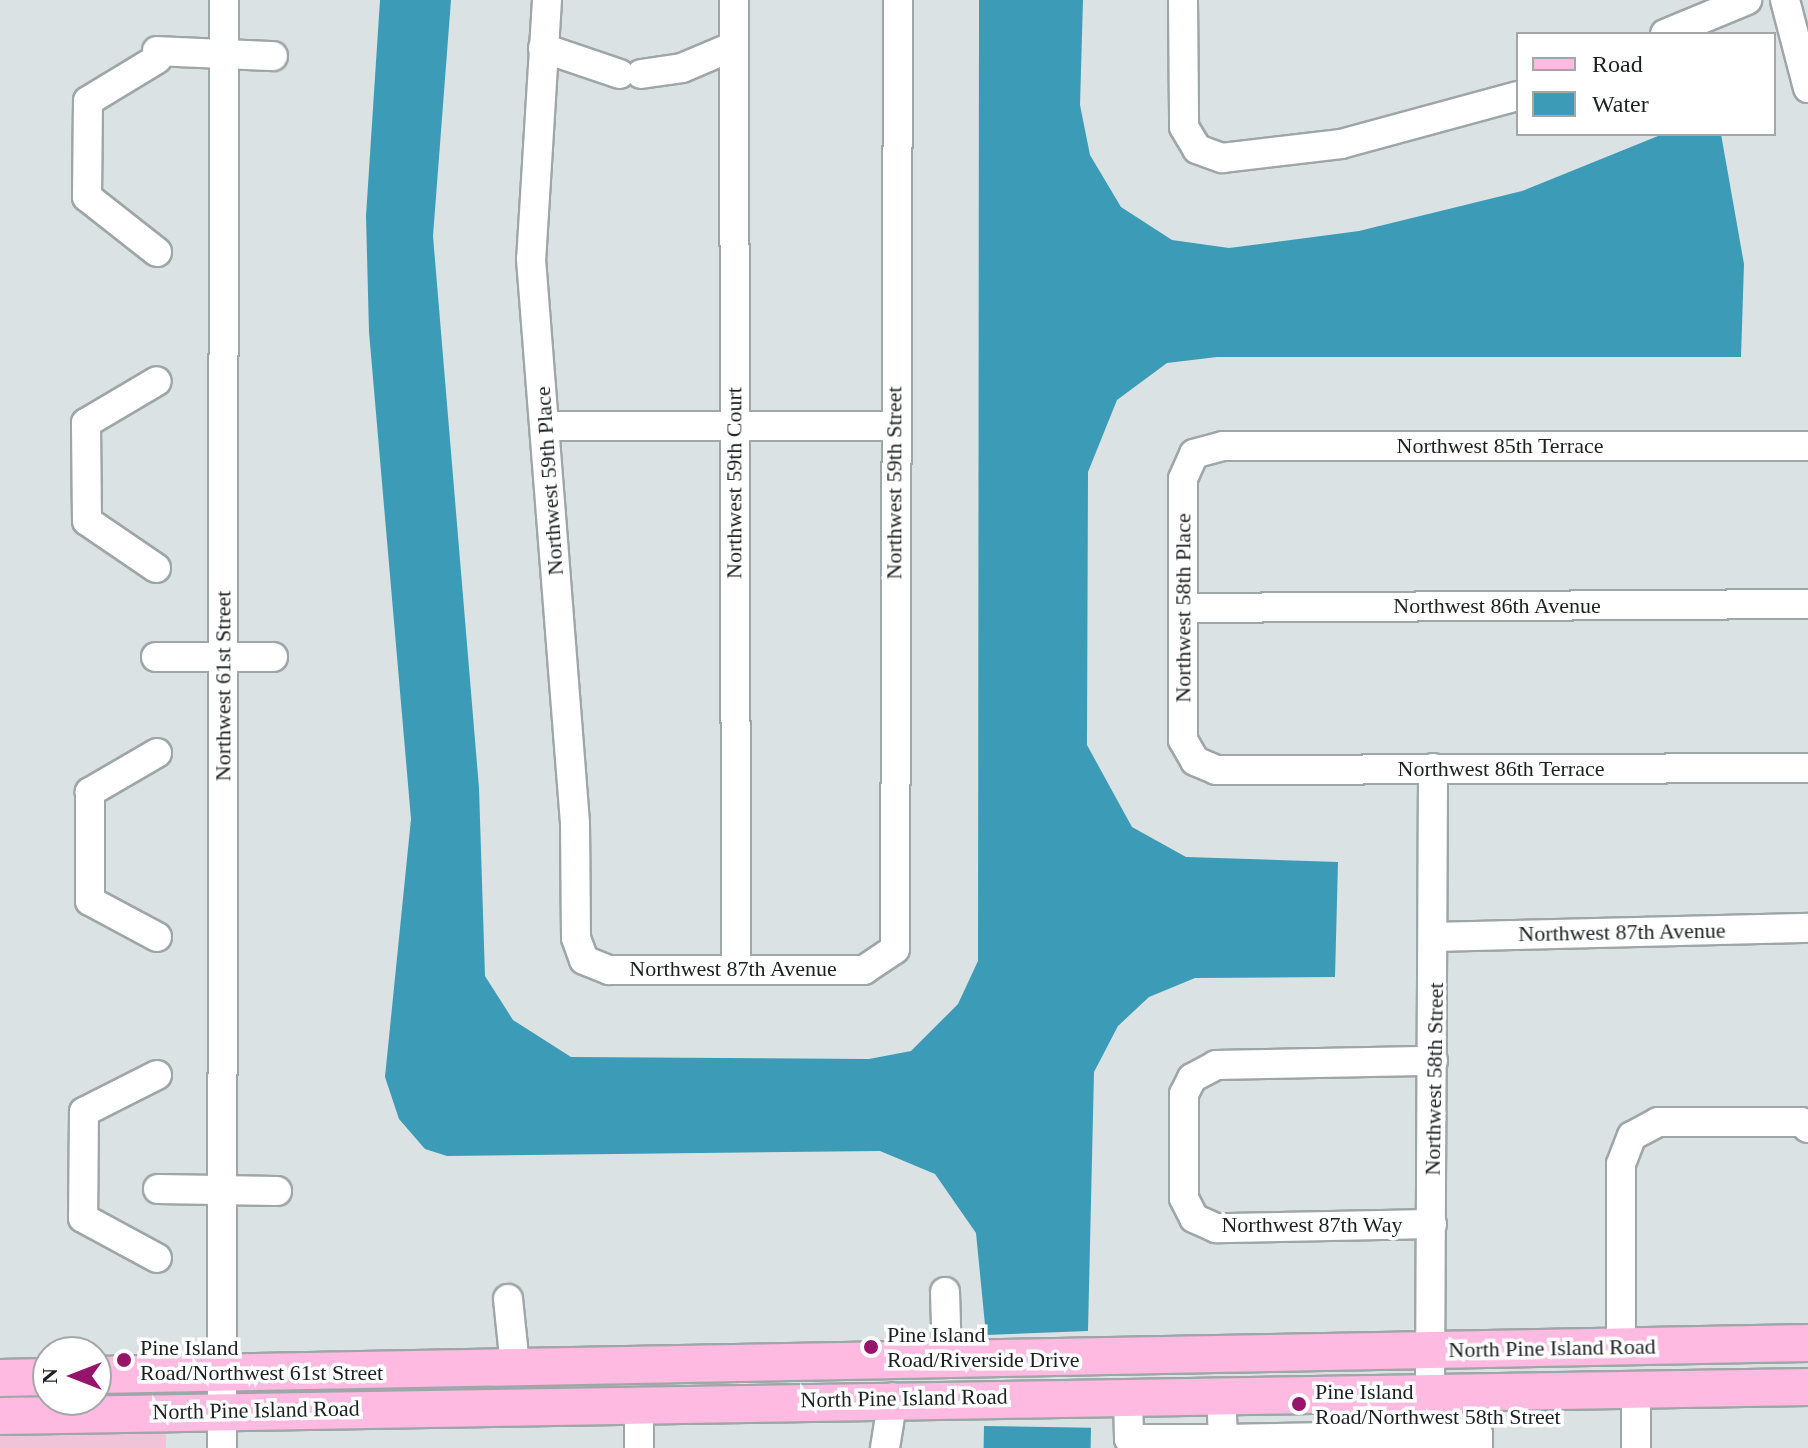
<!DOCTYPE html>
<style>
body{margin:0}
#map{position:relative;width:1808px;height:1448px;overflow:hidden;background:#dbe2e4;font-family:Georgia,serif}
div>[style]{position:absolute}
.green>*{inset:0;background:#f0c3d9}
.water>*{inset:0;background:#3c9bb6;transform-origin:0 0}
.roads{filter:drop-shadow(2px 0 #9fa6a8) drop-shadow(-2px 0 #9fa6a8) drop-shadow(0 2px #9fa6a8) drop-shadow(0 -2px #9fa6a8)}
.minor>*{height:28px;margin:-14px;padding:0 14px;transform-origin:14px;border-radius:14px;background:#fff}
.major>*{height:36px;margin:-18px;padding:0 18px;transform-origin:18px;border-radius:18px;background:#febae0}
.dots>*{width:22px;height:22px;translate:-50% -50%;box-sizing:border-box;border:4px solid #fff;border-radius:50%}
span{translate:-50% -50%;white-space:nowrap;text-align:center;line-height:1.15;-webkit-text-stroke:7px #fff;paint-order:stroke}
.street-label{font-size:22px;color:#1d2021}
.poi-label{font-size:22px;color:#1d2021}
.left{translate:0 -50%;text-align:left}
.legend{position:absolute;left:1516px;top:32px;width:260px;height:104px;box-sizing:border-box;background:#fff;border:2px solid #a5a6a6;margin:0;padding:10px 14px;list-style:none;font-size:24px;color:#1d2021}
.legend li{display:flex;align-items:center;gap:16px;height:40px}
.legend b{width:40px;border:2px solid #a5a6a6}
.north{position:absolute;left:32px;top:1336px;width:80px;height:80px;box-sizing:border-box;background:#fff;border:2px solid #a5a6a6;border-radius:50%;rotate:270deg;font-size:22px;font-weight:700;line-height:32px;text-align:center;color:#1d2021}
.north::after{content:'';display:block;margin:auto;width:28px;height:36px;background:#97146b;clip-path:polygon(50% 0,100% 100%,50% 72%,0 100%)}
</style>
<div id="map">
<div class="green">
<div style="clip-path:polygon(166px 1433px,166px 1448px,0 1448px,0 1436px)"></div>
</div>
<div class="water">
<div style="clip-path:polygon(380px 0,451px 0,433px 236px,479px 788px,485px 976px,513px 1020px,571px 1057px,869px 1059px,911px 1051px,958px 1004px,978px 961px,979px 0,1083px 0,1080px 105px,1090px 155px,1121px 207px,1172px 240px,1229px 248px,1359px 231px,1522px 191px,1663px 134px,1721px 134px,1744px 264px,1741px 357px,1217px 357px,1167px 363px,1117px 400px,1088px 472px,1087px 745px,1132px 827px,1186px 857px,1338px 862px,1335px 977px,1195px 978px,1149px 997px,1118px 1026px,1094px 1072px,1088px 1331px,986px 1335px,976px 1233px,935px 1174px,880px 1151px,447px 1156px,425px 1149px,399px 1119px,385px 1077px,411px 819px,369px 332px,366px 216px)"></div>
<div style="left:984px;top:1426px;width:107px;height:22px;rotate:1deg"></div>
</div>
<div class="roads">
<div class="minor">
<div style="left:547px;top:0;width:259px;rotate:93.5deg"></div>
<div style="left:531px;top:259px;width:566px;rotate:85.54deg"></div>
<div style="left:575px;top:823px;width:115px;rotate:89.5deg"></div>
<div style="left:576px;top:938px;width:23px;rotate:70deg"></div>
<div style="left:584px;top:960px;width:27px;rotate:22deg"></div>
<div style="left:609px;top:970px;width:255px"></div>
<div style="left:864px;top:970px;width:37px;rotate:-34deg"></div>
<div style="left:895px;top:949px;width:949px;rotate:-89.82deg"></div>
<div style="left:734px;top:0;width:966px;rotate:89.88deg"></div>
<div style="left:1183px;top:0;width:127px;rotate:89.5deg"></div>
<div style="left:1184px;top:127px;width:26px;rotate:59deg"></div>
<div style="left:1197px;top:149px;width:27px;rotate:20deg"></div>
<div style="left:1222px;top:158px;width:120px;rotate:-6.7deg"></div>
<div style="left:1341px;top:144px;width:183px;rotate:-15.2deg"></div>
<div style="left:1785px;top:0;width:91px;rotate:75.4deg"></div>
<div style="left:1665px;top:34px;width:89px;rotate:-22.5deg"></div>
<div style="left:543px;top:48px;width:81px;rotate:18.7deg"></div>
<div style="left:157px;top:51px;width:116px;rotate:2.5deg"></div>
<div style="left:641px;top:74px;width:41px;rotate:-8.3deg"></div>
<div style="left:682px;top:68px;width:56px;rotate:-22.9deg"></div>
<div style="left:157px;top:252px;width:89px;rotate:-141.8deg"></div>
<div style="left:87px;top:197px;width:96px;rotate:-89.4deg"></div>
<div style="left:88px;top:101px;width:81px;rotate:-31.3deg"></div>
<div style="left:545px;top:426px;width:349px"></div>
<div style="left:1808px;top:446px;width:585px;rotate:180deg"></div>
<div style="left:1223px;top:446px;width:30px;rotate:165deg"></div>
<div style="left:1194px;top:454px;width:27px;rotate:114deg"></div>
<div style="left:1183px;top:479px;width:261px;rotate:90deg"></div>
<div style="left:1183px;top:740px;width:24px;rotate:60deg"></div>
<div style="left:1195px;top:761px;width:23px;rotate:23deg"></div>
<div style="left:1216px;top:770px;width:592px;rotate:-0.19deg"></div>
<div style="left:156px;top:568px;width:83px;rotate:-145.7deg"></div>
<div style="left:87px;top:521px;width:98px;rotate:-90.6deg"></div>
<div style="left:86px;top:423px;width:82px;rotate:-30.6deg"></div>
<div style="left:1186px;top:608px;width:622px;rotate:-0.37deg"></div>
<div style="left:156px;top:657px;width:117px"></div>
<div style="left:157px;top:753px;width:78px;rotate:149.8deg"></div>
<div style="left:90px;top:792px;width:109px;rotate:90deg"></div>
<div style="left:90px;top:901px;width:76px;rotate:28.2deg"></div>
<div style="left:1436px;top:937px;width:372px;rotate:-1.4deg"></div>
<div style="left:157px;top:1075px;width:82px;rotate:153.1deg"></div>
<div style="left:84px;top:1112px;width:106px;rotate:90.5deg"></div>
<div style="left:83px;top:1218px;width:84px;rotate:28.4deg"></div>
<div style="left:158px;top:1189px;width:119px;rotate:1deg"></div>
<div style="left:1432px;top:1224px;width:216px;rotate:178.9deg"></div>
<div style="left:1216px;top:1228px;width:24px;rotate:-156deg"></div>
<div style="left:1194px;top:1218px;width:22px;rotate:-117deg"></div>
<div style="left:1184px;top:1198px;width:104px;rotate:-90deg"></div>
<div style="left:1184px;top:1094px;width:18px;rotate:-63deg"></div>
<div style="left:1192px;top:1078px;width:27px;rotate:-28deg"></div>
<div style="left:1216px;top:1065px;width:217px;rotate:-1.1deg"></div>
<div style="left:945px;top:1292px;width:67px;rotate:88.3deg"></div>
<div style="left:508px;top:1299px;width:67px;rotate:84deg"></div>
<div style="left:1621px;top:1348px;width:184px;rotate:-90deg"></div>
<div style="left:1621px;top:1164px;width:30px;rotate:-69deg"></div>
<div style="left:1632px;top:1136px;width:30px;rotate:-28deg"></div>
<div style="left:1658px;top:1122px;width:143px"></div>
<div style="left:1801px;top:1122px;width:9px;rotate:41deg"></div>
<div style="left:1636px;top:1387px;width:61px;rotate:90deg"></div>
<div style="left:1221px;top:1393px;width:46px;rotate:87.5deg"></div>
<div style="left:1223px;top:1439px;width:201px;rotate:-1.1deg"></div>
<div style="left:1424px;top:1435px;width:46px;rotate:-82.6deg"></div>
<div style="left:1430px;top:1389px;width:621px;rotate:-89.72deg"></div>
<div style="left:1128px;top:1394px;width:45px;rotate:88.7deg"></div>
<div style="left:1129px;top:1439px;width:94px"></div>
<div style="left:1223px;top:1439px;width:9px;rotate:90deg"></div>
<div style="left:639px;top:1404px;width:44px;rotate:90deg"></div>
<div style="left:222px;top:1448px;width:1448px;rotate:-89.92deg"></div>
<div style="left:885px;top:1448px;width:51px;rotate:-80.9deg"></div>
<div style="left:1424px;top:1448px;width:13px;rotate:-90deg"></div>
<div style="left:1424px;top:1435px;width:54px;rotate:-1.1deg"></div>
<div style="left:1478px;top:1434px;width:14px;rotate:90deg"></div>
</div>
<div class="major">
<div style="left:96px;top:1375px;width:1712px;rotate:-1.07deg"></div>
<div style="left:0;top:1378px;width:48px;rotate:-1.2deg"></div>
<div style="left:0;top:1416px;width:1808px;rotate:-0.92deg"></div>
</div>
</div>
<div class="dots">
<div style="left:871px;top:1347px;background:#97146b"></div>
<div style="left:124px;top:1360px;background:#97146b"></div>
<div style="left:1299px;top:1404px;background:#97146b"></div>
</div>
<div class="street-label">
<span style="left:1500px;top:446px">Northwest 85th Terrace</span>
<span style="left:549px;top:481px;rotate:-94deg">Northwest 59th Place</span>
<span style="left:734px;top:483px;rotate:-90deg">Northwest 59th Court</span>
<span style="left:894px;top:483px;rotate:-90deg">Northwest 59th Street</span>
<span style="left:1497px;top:606px">Northwest 86th Avenue</span>
<span style="left:1183px;top:608px;rotate:-90deg">Northwest 58th Place</span>
<span style="left:223px;top:686px;rotate:-90deg">Northwest 61st Street</span>
<span style="left:1501px;top:769px">Northwest 86th Terrace</span>
<span style="left:1622px;top:932px;rotate:-1deg">Northwest 87th Avenue</span>
<span style="left:733px;top:969px">Northwest 87th Avenue</span>
<span style="left:1434px;top:1079px;rotate:-89deg">Northwest 58th Street</span>
<span style="left:1312px;top:1225px">Northwest 87th Way</span>
<span style="left:1552px;top:1348px;rotate:-1deg">North Pine Island Road</span>
<span style="left:904px;top:1398px;rotate:-1deg">North Pine Island Road</span>
<span style="left:256px;top:1410px;rotate:-1deg">North Pine Island Road</span>
</div>
<div class="poi-label">
<span class="left" style="left:887px;top:1347px">Pine Island<br>Road/Riverside Drive</span>
<span class="left" style="left:140px;top:1360px">Pine Island<br>Road/Northwest 61st Street</span>
<span class="left" style="left:1315px;top:1404px">Pine Island<br>Road/Northwest 58th Street</span>
</div>
<ul class="legend">
<li><b style="height:10px;background:#febae0"></b>Road</li>
<li><b style="height:22px;background:#3c9bb6"></b>Water</li>
</ul>
<div class="north">N</div>
</div>
